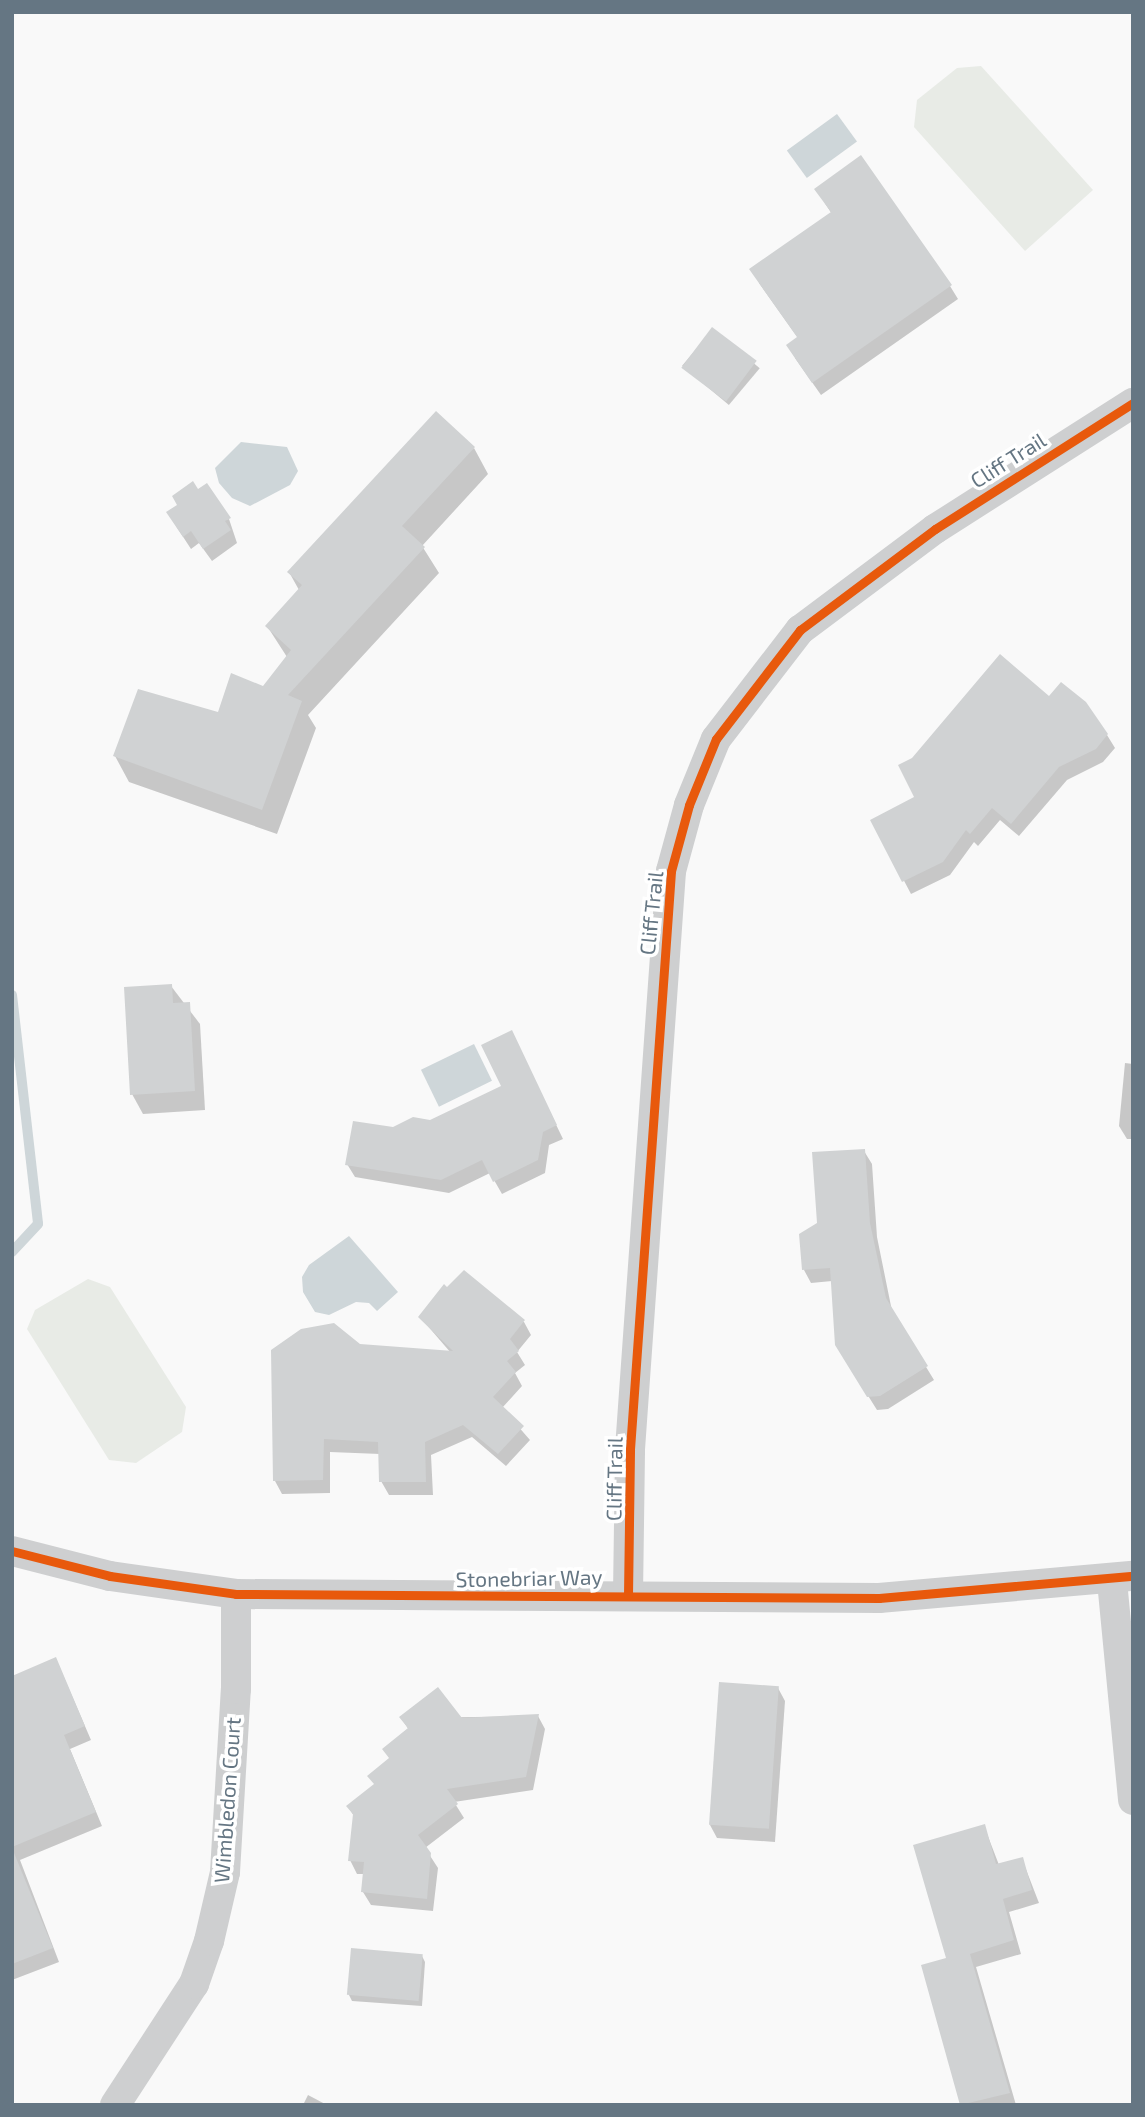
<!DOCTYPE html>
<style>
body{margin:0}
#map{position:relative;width:1145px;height:2117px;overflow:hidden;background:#f9f9f9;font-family:"Exo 2",sans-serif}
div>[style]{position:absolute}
.green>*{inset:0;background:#e8ebe6}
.water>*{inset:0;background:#ced6d9;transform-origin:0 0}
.shadow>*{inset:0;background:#0003;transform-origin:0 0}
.stream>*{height:10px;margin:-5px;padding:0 5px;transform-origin:5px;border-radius:5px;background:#ced6d9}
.building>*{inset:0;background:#d0d2d3;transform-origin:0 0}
.minor>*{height:30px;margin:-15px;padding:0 15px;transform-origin:15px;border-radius:15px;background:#cecfd0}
.cycleway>*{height:9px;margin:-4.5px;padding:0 4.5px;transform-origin:4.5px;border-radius:4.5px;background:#e8590c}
span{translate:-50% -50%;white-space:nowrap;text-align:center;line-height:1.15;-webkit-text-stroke:7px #fff;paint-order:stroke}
.street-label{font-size:21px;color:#657683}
.frame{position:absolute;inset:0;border:14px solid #657683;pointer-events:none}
</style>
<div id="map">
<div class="green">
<div style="clip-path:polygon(981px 66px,1093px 190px,1025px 251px,914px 127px,917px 100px,957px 68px)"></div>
<div style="clip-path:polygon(88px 1279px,110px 1287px,186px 1407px,182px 1432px,136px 1463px,109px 1460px,27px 1329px,35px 1310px)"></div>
</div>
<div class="water">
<div style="left:837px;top:114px;width:34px;height:62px;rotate:54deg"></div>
<div style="clip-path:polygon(241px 442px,287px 447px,298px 471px,290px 485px,250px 506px,232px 498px,219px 483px,215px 468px)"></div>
<div style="left:474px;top:1044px;width:41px;height:59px;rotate:64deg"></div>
<div style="clip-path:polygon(349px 1236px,398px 1292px,377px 1311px,369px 1303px,356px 1302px,329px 1315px,315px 1312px,303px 1292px,302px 1277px,309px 1265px)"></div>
</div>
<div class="shadow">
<div style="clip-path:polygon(824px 202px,950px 286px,958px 299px,821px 395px,795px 358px,798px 338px,759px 283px,832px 214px)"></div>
<div style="left:713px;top:329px;width:61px;height:48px;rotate:40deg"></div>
<div style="clip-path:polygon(474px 448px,488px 474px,422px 546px,439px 573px,308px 715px,316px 728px,277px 834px,129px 782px,115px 756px,219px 715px,264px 688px,287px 657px,267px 626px,299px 590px,289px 572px)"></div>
<div style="clip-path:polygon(229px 519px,237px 543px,212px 561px,199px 543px,191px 549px,176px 526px)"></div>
<div style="clip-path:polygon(1050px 698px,1107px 735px,1115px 748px,1103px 762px,1067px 780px,1019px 836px,1000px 820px,978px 846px,974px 842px,950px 875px,911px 894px,872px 820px,916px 797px)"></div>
<div style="clip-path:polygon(171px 986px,200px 1024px,205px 1110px,143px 1114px,132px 1094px)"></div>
<div style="clip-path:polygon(518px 1046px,563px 1139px,549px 1145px,545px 1173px,502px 1194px,490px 1173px,449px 1193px,355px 1177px,347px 1164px,393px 1129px,430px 1122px,503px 1087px)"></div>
<div style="clip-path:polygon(1125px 1063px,1133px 1064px,1133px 1139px,1127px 1139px,1119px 1126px)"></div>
<div style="clip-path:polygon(864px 1151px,872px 1164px,877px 1237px,892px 1311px,934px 1380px,888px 1409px,877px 1410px,845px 1359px,832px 1281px,811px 1283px,804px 1270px,819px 1224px)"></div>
<div style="clip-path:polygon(420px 1317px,524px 1322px,531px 1335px,517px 1352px,525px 1365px,515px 1373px,522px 1386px,502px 1408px,530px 1440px,506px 1466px,472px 1437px,431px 1455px,433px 1495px,389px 1495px,381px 1481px,380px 1454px,330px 1452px,330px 1493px,282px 1494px,275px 1481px,359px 1346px,451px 1353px)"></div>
<div style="clip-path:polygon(56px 1659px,91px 1740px,70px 1749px,102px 1826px,20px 1860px,59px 1962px,12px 1980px,12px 1677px)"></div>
<div style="clip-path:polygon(778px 1688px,785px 1701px,775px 1842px,717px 1838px,710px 1825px)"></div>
<div style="clip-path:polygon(538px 1716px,545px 1729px,533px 1790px,454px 1802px,464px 1818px,425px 1848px,438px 1868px,433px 1911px,371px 1905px,363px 1892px,365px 1874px,357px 1874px,350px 1860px,354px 1816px,348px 1807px,375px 1786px,409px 1730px,401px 1718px)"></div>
<div style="clip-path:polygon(984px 1826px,999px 1865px,1022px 1859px,1039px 1903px,1009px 1912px,1021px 1954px,976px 1967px,1016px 2105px,962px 2105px,923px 1966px,948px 1959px)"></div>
<div style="clip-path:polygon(422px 1956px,425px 1962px,422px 2006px,352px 2001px,349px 1995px)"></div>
<div style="clip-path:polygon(308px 2095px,327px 2105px,303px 2105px)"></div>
</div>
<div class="stream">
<div style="left:12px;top:995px;width:230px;rotate:83.5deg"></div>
<div style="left:38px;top:1224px;width:38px;rotate:133deg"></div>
</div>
<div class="building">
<div style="clip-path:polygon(861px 155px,952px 285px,812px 383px,786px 345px,797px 337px,749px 269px,831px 212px,814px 189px)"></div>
<div style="left:712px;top:327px;width:56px;height:51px;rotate:37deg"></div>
<div style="clip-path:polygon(436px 411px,475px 447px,402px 526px,425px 547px,288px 695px,302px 701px,262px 810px,113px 756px,138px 689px,218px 712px,231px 673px,263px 686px,291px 650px,265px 626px,302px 585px,287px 572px)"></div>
<div style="clip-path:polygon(193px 481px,198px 489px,207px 483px,231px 518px,225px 521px,231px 530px,203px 549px,191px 531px,183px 537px,166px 512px,177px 505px,172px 496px)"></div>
<div style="clip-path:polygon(1000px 654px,1049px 696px,1061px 682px,1086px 702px,1108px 734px,1096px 749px,1059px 767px,1011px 824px,992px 808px,970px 834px,966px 830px,943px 862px,902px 882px,870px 820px,914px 797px,898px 765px,912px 758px)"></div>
<div style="clip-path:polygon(172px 984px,173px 1003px,190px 1002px,195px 1091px,130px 1095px,124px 987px)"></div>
<div style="clip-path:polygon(512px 1030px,557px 1125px,543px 1132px,538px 1160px,493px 1182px,482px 1160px,441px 1180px,345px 1165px,353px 1121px,393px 1127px,413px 1117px,430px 1120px,501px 1086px,481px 1045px)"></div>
<div style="clip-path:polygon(865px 1149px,870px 1223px,886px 1298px,928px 1366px,880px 1396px,867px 1397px,835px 1345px,830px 1268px,802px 1270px,799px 1234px,817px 1223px,812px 1152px)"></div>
<div style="clip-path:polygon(464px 1270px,525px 1320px,510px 1339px,519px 1351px,507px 1361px,516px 1372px,493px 1397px,524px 1426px,498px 1454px,463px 1425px,425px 1442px,426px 1482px,379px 1482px,378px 1442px,324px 1439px,323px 1480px,273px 1481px,271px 1350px,301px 1329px,334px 1323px,360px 1344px,453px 1351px,418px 1317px,444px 1284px,447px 1287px)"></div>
<div style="clip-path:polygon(56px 1657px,85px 1726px,64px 1735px,96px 1812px,12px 1847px,12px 1676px)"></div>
<div style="left:719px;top:1682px;width:60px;height:143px;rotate:4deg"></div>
<div style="clip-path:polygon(438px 1687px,462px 1718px,539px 1714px,526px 1777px,447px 1789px,458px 1804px,418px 1835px,431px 1853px,427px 1899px,361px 1892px,364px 1862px,348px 1861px,353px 1814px,346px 1806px,374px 1784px,367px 1776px,389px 1758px,382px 1749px,408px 1728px,399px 1717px)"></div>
<div style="clip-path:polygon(985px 1824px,996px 1864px,1023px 1857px,1032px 1890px,1003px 1899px,1014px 1940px,970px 1954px,1010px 2093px,960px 2105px,921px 1965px,946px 1958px,913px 1845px)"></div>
<div style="clip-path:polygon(12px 1848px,53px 1948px,12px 1964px)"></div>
<div style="left:351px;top:1948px;width:72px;height:47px;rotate:5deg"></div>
</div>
<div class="minor">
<div style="left:12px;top:1551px;width:101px;rotate:14.3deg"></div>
<div style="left:110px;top:1576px;width:127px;rotate:8.1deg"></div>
<div style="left:236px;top:1594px;width:643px;rotate:0.36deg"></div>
<div style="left:879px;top:1598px;width:255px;rotate:-5deg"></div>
<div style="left:1112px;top:1581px;width:220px;rotate:84.5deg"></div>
<div style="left:628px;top:1595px;width:146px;rotate:-89.2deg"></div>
<div style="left:630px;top:1449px;width:579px;rotate:-85.94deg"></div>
<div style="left:671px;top:871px;width:68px;rotate:-74.7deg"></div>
<div style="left:689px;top:805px;width:71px;rotate:-67.8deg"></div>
<div style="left:716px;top:739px;width:138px;rotate:-52.4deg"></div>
<div style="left:800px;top:630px;width:169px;rotate:-36.8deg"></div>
<div style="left:935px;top:529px;width:235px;rotate:-32.5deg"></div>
<div style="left:115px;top:2105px;width:145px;rotate:-56.9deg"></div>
<div style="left:194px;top:1984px;width:46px;rotate:-70.8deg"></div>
<div style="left:209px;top:1941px;width:71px;rotate:-76.9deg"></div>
<div style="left:225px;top:1872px;width:183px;rotate:-86.6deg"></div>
<div style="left:236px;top:1689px;width:95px;rotate:-90deg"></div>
</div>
<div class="cycleway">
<div style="left:12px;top:1551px;width:101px;rotate:14.3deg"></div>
<div style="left:110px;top:1576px;width:127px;rotate:8.1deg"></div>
<div style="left:236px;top:1594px;width:643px;rotate:0.36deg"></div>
<div style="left:879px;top:1598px;width:255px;rotate:-5deg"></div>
<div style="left:628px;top:1595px;width:146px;rotate:-89.2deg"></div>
<div style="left:630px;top:1449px;width:579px;rotate:-85.94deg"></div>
<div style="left:671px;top:871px;width:68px;rotate:-74.7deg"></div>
<div style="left:689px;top:805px;width:71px;rotate:-67.8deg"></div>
<div style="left:716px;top:739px;width:138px;rotate:-52.4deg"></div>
<div style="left:800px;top:630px;width:169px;rotate:-36.8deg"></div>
<div style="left:935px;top:529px;width:235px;rotate:-32.5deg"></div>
</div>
<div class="street-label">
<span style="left:1008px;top:460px;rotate:-32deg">Cliff Trail</span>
<span style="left:651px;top:913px;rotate:-84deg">Cliff Trail</span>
<span style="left:614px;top:1479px;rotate:-89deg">Cliff Trail</span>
<span style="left:529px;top:1578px;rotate:-1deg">Stonebriar Way</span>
<span style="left:227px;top:1800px;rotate:-86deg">Wimbledon Court</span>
</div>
<div class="frame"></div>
</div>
